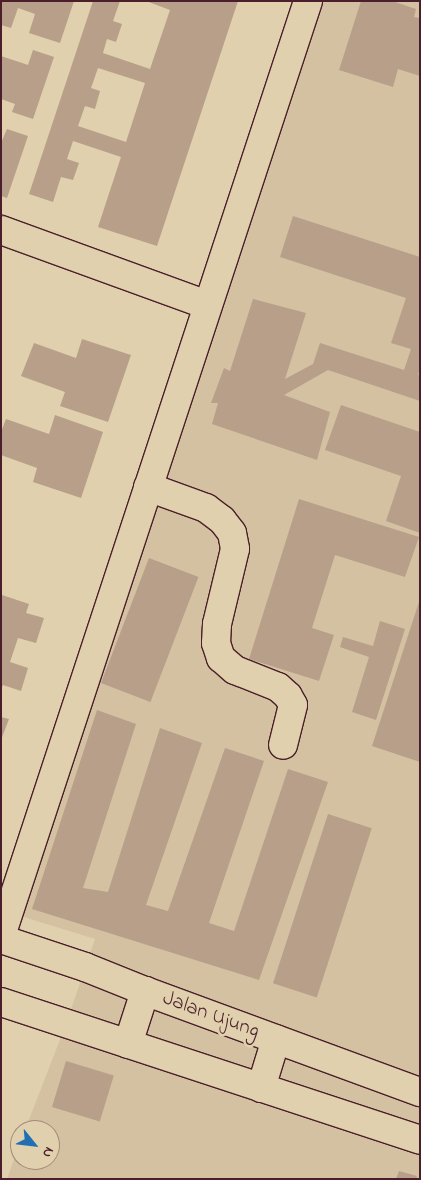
<!DOCTYPE html>
<style>
body{margin:0}
#map{position:relative;width:421px;height:1180px;overflow:hidden;background:#e1d0ad;font-family:"Indie Flower",sans-serif}
div>[style]{position:absolute}
.built>*{inset:0;background:#d4c1a2}
.building>*{inset:0;background:#b79f89;transform-origin:0 0}
.roads{filter:drop-shadow(1px 0 #4a1f2b) drop-shadow(-1px 0 #4a1f2b) drop-shadow(0 1px #4a1f2b) drop-shadow(0 -1px #4a1f2b)}
.minor>*{height:28px;margin:-14px;padding:0 14px;transform-origin:14px;border-radius:14px;background:#e1d0ad}
span{translate:-50% -50%;white-space:nowrap;text-align:center;line-height:1.15;-webkit-text-stroke:5px #e1d0ad;paint-order:stroke}
.street-label{font-size:21px;color:#4a1f2b}
.frame{position:absolute;inset:0;border:2px solid #4a1f2b;pointer-events:none}
.north{position:absolute;left:10px;top:1120px;width:50px;height:50px;box-sizing:border-box;background:#e1d0ad;border:1px solid #a58979;border-radius:50%;rotate:119deg;font-size:14px;font-weight:700;line-height:20px;text-align:center;color:#4a1f2b}
.north::after{content:'';display:block;margin:auto;width:18px;height:22px;background:#1f6fb2;clip-path:polygon(50% 0,100% 100%,50% 72%,0 100%)}
</style>
<div id="map">
<div class="built">
<div style="clip-path:polygon(320px 1px,420px 1px,420px 1179px,7px 1179px,20px 1142px,20px 1160px,50px 1160px,50px 1130px,25px 1130px,66px 1024px,95px 939px,1px 910px)"></div>
</div>
<div class="building">
<div style="clip-path:polygon(1px 1px,74px 1px,60px 43px,29px 33px,35px 14px,18px 8px,11px 28px,1px 25px)"></div>
<div style="clip-path:polygon(evenodd,93px 1px,120px 1px,113px 21px,122px 24px,116px 42px,107px 39px,103px 53px,150px 69px,170px 10px,146px 1px,238px 1px,157px 246px,98px 227px,121px 157px,73px 141px,67px 159px,79px 163px,73px 180px,61px 177px,53px 202px,29px 194px,93px 1px,98px 68px,145px 83px,126px 142px,78px 126px,85px 106px,95px 109px,100px 91px,91px 88px,98px 68px)"></div>
<div style="clip-path:polygon(361px 1px,392px 1px,416px 9px,414px 17px,420px 18px,420px 76px,398px 69px,393px 87px,339px 70px)"></div>
<div style="clip-path:polygon(33px 50px,54px 57px,33px 119px,12px 112px,15px 104px,1px 99px,1px 56px,28px 65px)"></div>
<div style="clip-path:polygon(7px 129px,28px 136px,7px 198px,1px 196px,1px 143px)"></div>
<div style="clip-path:polygon(293px 216px,420px 257px,420px 368px,418px 375px,420px 375px,420px 401px,328px 370px,284px 395px,330px 412px,317px 460px,212px 424px,218px 403px,211px 403px,224px 368px,230px 371px,253px 299px,306px 313px,285px 379px,313px 364px,320px 343px,404px 370px,411px 349px,391px 343px,406px 298px,280px 257px)"></div>
<div style="clip-path:polygon(82px 339px,131px 355px,108px 422px,60px 406px,65px 392px,21px 376px,34px 343px,76px 358px)"></div>
<div style="clip-path:polygon(341px 405px,420px 432px,420px 533px,386px 521px,401px 476px,325px 450px)"></div>
<div style="clip-path:polygon(55px 415px,103px 432px,81px 498px,33px 482px,37px 468px,1px 455px,1px 432px,6px 419px,49px 434px)"></div>
<div style="clip-path:polygon(299px 499px,419px 537px,405px 577px,335px 555px,312px 628px,334px 635px,319px 681px,249px 659px)"></div>
<div style="left:149px;top:558px;width:53px;height:134px;rotate:21deg"></div>
<div style="clip-path:polygon(2px 595px,29px 604px,26px 613px,44px 618px,36px 643px,18px 638px,10px 662px,28px 668px,21px 691px,3px 685px,1px 689px)"></div>
<div style="clip-path:polygon(419px 602px,420px 602px,420px 762px,372px 746px)"></div>
<div style="clip-path:polygon(380px 621px,405px 629px,376px 720px,352px 712px,369px 657px,340px 647px,343px 637px,373px 646px)"></div>
<div style="clip-path:polygon(97px 710px,136px 724px,83px 888px,108px 892px,160px 728px,202px 743px,146px 905px,168px 911px,225px 748px,264px 761px,209px 923px,234px 931px,288px 769px,328px 782px,259px 980px,32px 909px)"></div>
<div style="clip-path:polygon(1px 717px,9px 719px,1px 740px)"></div>
<div style="left:328px;top:814px;width:46px;height:178px;rotate:18deg"></div>
<div style="left:66px;top:1061px;width:50px;height:48px;rotate:17deg"></div>
<div style="clip-path:polygon(399px 1171px,417px 1176px,416px 1179px,396px 1179px)"></div>
</div>
<div class="roads">
<div class="minor">
<div style="left:1px;top:230px;width:219px;rotate:20deg"></div>
<div style="left:148px;top:487px;width:62px;rotate:19.9deg"></div>
<div style="left:206px;top:508px;width:20px;rotate:37deg"></div>
<div style="left:222px;top:520px;width:16px;rotate:52deg"></div>
<div style="left:232px;top:533px;width:16px;rotate:79deg"></div>
<div style="left:235px;top:549px;width:77px;rotate:103.5deg"></div>
<div style="left:217px;top:624px;width:19px;rotate:93deg"></div>
<div style="left:216px;top:643px;width:16px;rotate:72deg"></div>
<div style="left:221px;top:658px;width:18px;rotate:41deg"></div>
<div style="left:235px;top:670px;width:46px;rotate:21.6deg"></div>
<div style="left:278px;top:687px;width:13px;rotate:42deg"></div>
<div style="left:288px;top:696px;width:10px;rotate:61deg"></div>
<div style="left:293px;top:705px;width:41px;rotate:104deg"></div>
<div style="left:1px;top:936px;width:984px;rotate:-71.82deg"></div>
<div style="left:1px;top:939px;width:89px;rotate:18.4deg"></div>
<div style="left:85px;top:967px;width:65px;rotate:21.8deg"></div>
<div style="left:145px;top:991px;width:293px;rotate:20.2deg"></div>
<div style="left:1px;top:1002px;width:441px;rotate:18.2deg"></div>
<div style="left:128px;top:1044px;width:56px;rotate:-72.2deg"></div>
<div style="left:261px;top:1088px;width:51px;rotate:-73deg"></div>
</div>
</div>
<div class="street-label">
<span style="left:211px;top:1015px;rotate:20deg">Jalan Ujung</span>
</div>
<div class="frame"></div>
<div class="north">N</div>
</div>
